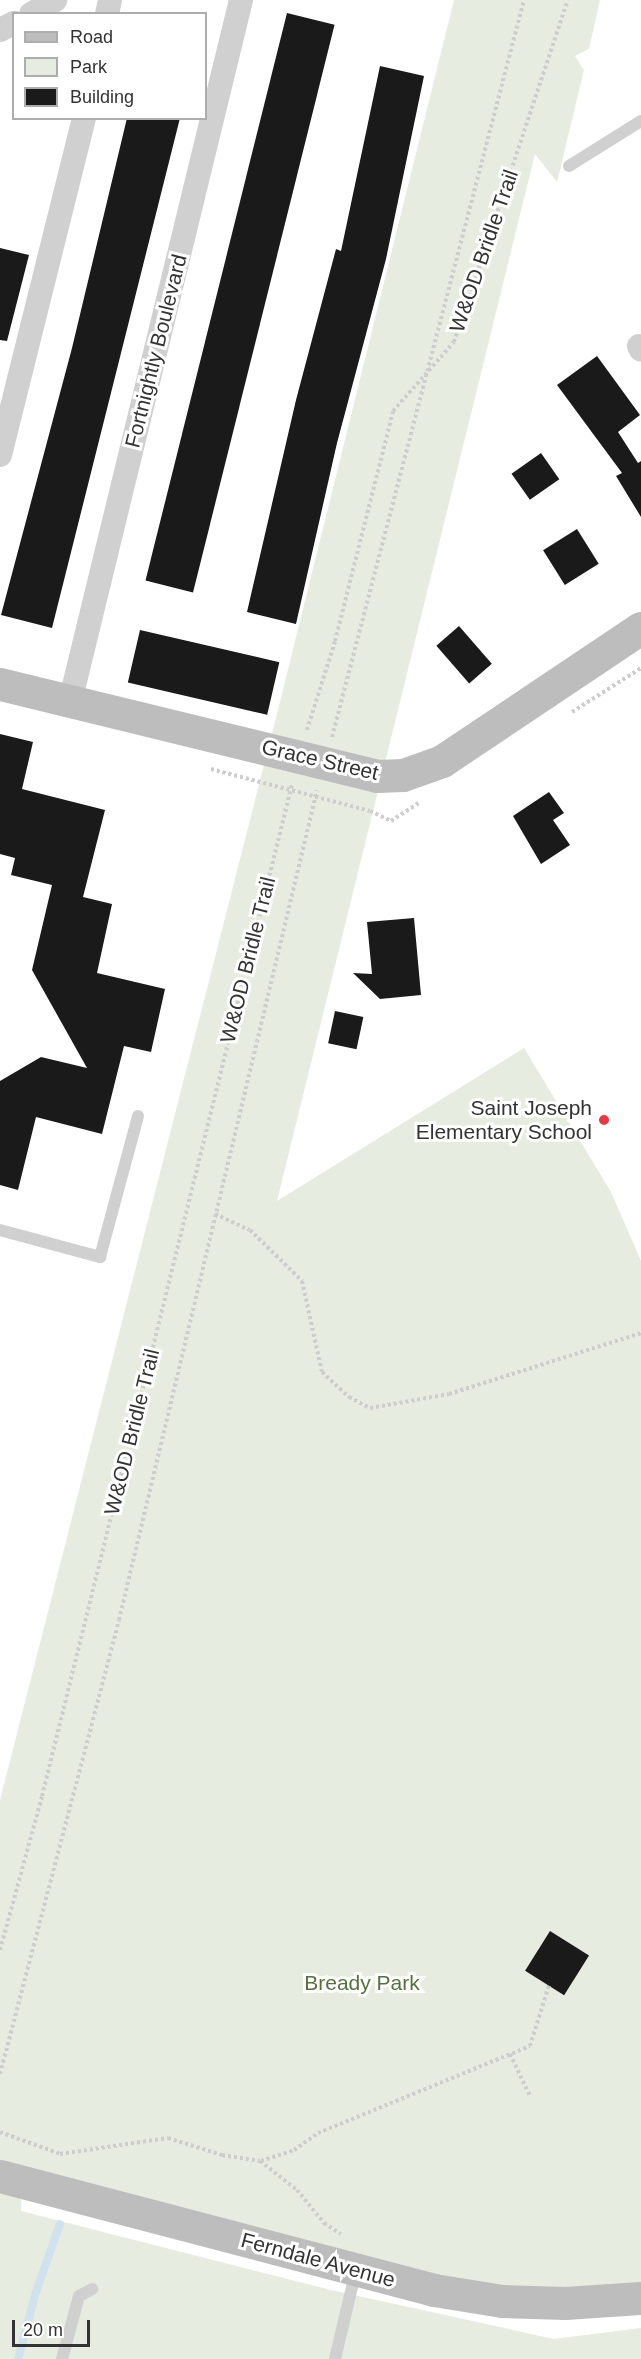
<!DOCTYPE html>
<style>
body{margin:0}
#map{position:relative;width:641px;height:2359px;overflow:hidden;background:#fff;font-family:Helvetica,sans-serif}
div>[style]{position:absolute}
.green>*{inset:0;background:#e6ecdf}
.stream>*{height:8px;margin:-4px;padding:0 4px;transform-origin:4px;border-radius:4px;background:#cfe2ee}
.building>*{inset:0;background:#1a1a1a;transform-origin:0 0}
.path>*{height:4px;margin-top:-2px;transform-origin:0;background:repeating-linear-gradient(90deg,#cdcdcd 0 3px,transparent 0 6px)}
.lane>*{height:12px;margin:-6px;padding:0 6px;transform-origin:6px;border-radius:6px;background:#d0d0d0}
.street>*{height:24px;margin:-12px;padding:0 12px;transform-origin:12px;border-radius:12px;background:#d0d0d0}
.secondary>*{height:33px;margin:-16.5px;padding:0 16.5px;transform-origin:16.5px;border-radius:16.5px;background:#bdbdbd}
.dots>*{width:16px;height:16px;translate:-50% -50%;box-sizing:border-box;border:3px solid #fff;border-radius:50%}
span{translate:-50% -50%;white-space:nowrap;text-align:center;line-height:1.15;-webkit-text-stroke:6px #fff;paint-order:stroke}
.street-label{font-size:21px;color:#333}
.poi-label{font-size:21px;color:#333}
.right{translate:-100% -50%;text-align:right}
.park-label{font-size:21px;color:#56703f}
.legend{position:absolute;left:12px;top:12px;width:195px;height:108px;box-sizing:border-box;background:#fff;border:2px solid #adadad;margin:0;padding:8px 10px;list-style:none;font-size:18px;color:#333}
.legend li{display:flex;align-items:center;gap:12px;height:30px}
.legend b{width:30px;border:2px solid #adadad}
.scale{position:absolute;left:12px;top:2320px;width:78px;height:27px;box-sizing:border-box;border:3px solid #333;border-top:0;padding-left:8px;font-size:18px;line-height:21px;white-space:nowrap;color:#333;-webkit-text-stroke:4px #fff;paint-order:stroke}
</style>
<div id="map">
<div class="green">
<div style="clip-path:polygon(454px 0,600px 0,589px 49px,575px 56px,584px 70px,557px 182px,535px 154px,277px 1201px,524px 1048px,611px 1192px,641px 1261px,641px 2289px,551px 2303px,22px 2183px,21px 2211px,331px 2290px,554px 2339px,641px 2328px,641px 2359px,0 2359px,0 1800px,275px 722px)"></div>
</div>
<div class="stream">
<div style="left:18px;top:2359px;width:69px;rotate:-75deg"></div>
<div style="left:36px;top:2292px;width:72px;rotate:-70.6deg"></div>
</div>
<div class="building">
<div style="left:287px;top:13px;width:49px;height:585px;rotate:14deg"></div>
<div style="clip-path:polygon(380px 66px,424px 76px,386px 259px,337px 443px,296px 624px,247px 612px,296px 400px,336px 249px,341px 251px)"></div>
<div style="clip-path:polygon(127px 118px,180px 118px,52px 628px,1px 615px,72px 348px)"></div>
<div style="clip-path:polygon(0 248px,29px 255px,7px 341px,0 340px)"></div>
<div style="clip-path:polygon(597px 356px,640px 415px,618px 432px,638px 463px,641px 461px,641px 517px,616px 476px,622px 473px,557px 385px)"></div>
<div style="left:541px;top:453px;width:32px;height:36px;rotate:55deg"></div>
<div style="left:577px;top:529px;width:41px;height:40px;rotate:58deg"></div>
<div style="left:459px;top:626px;width:50px;height:30px;rotate:49deg"></div>
<div style="left:140px;top:630px;width:143px;height:54px;rotate:13deg"></div>
<div style="clip-path:polygon(0 734px,33px 742px,22px 789px,105px 810px,83px 897px,112px 904px,97px 973px,165px 989px,151px 1052px,124px 1046px,102px 1134px,36px 1117px,18px 1190px,0 1185px,0 1081px,41px 1057px,87px 1068px,32px 970px,52px 885px,11px 875px,15px 858px,0 854px)"></div>
<div style="clip-path:polygon(549px 792px,564px 813px,553px 820px,570px 845px,541px 864px,513px 816px)"></div>
<div style="clip-path:polygon(414px 918px,421px 995px,380px 999px,353px 973px,372px 974px,367px 922px)"></div>
<div style="left:335px;top:1011px;width:29px;height:33px;rotate:12deg"></div>
<div style="left:550px;top:1931px;width:46px;height:47px;rotate:32deg"></div>
</div>
<div class="path">
<div style="left:572px;top:712px;width:82px;rotate:-32.5deg"></div>
<div style="left:307px;top:730px;width:93px;rotate:-72.5deg"></div>
<div style="left:335px;top:641px;width:237px;rotate:-75.8deg"></div>
<div style="left:393px;top:411px;width:92px;rotate:-48.5deg"></div>
<div style="left:454px;top:342px;width:360px;rotate:-71.6deg"></div>
<div style="left:332px;top:737px;width:762px;rotate:-75.4deg"></div>
<div style="left:211px;top:769px;width:164px;rotate:14.8deg"></div>
<div style="left:370px;top:811px;width:23px;rotate:25deg"></div>
<div style="left:391px;top:821px;width:33px;rotate:-33deg"></div>
<div style="left:215px;top:1214px;width:38px;rotate:25deg"></div>
<div style="left:250px;top:1230px;width:73px;rotate:44.4deg"></div>
<div style="left:302px;top:1281px;width:93px;rotate:77.6deg"></div>
<div style="left:322px;top:1372px;width:37px;rotate:43deg"></div>
<div style="left:349px;top:1397px;width:24px;rotate:28deg"></div>
<div style="left:370px;top:1408px;width:80px;rotate:-10deg"></div>
<div style="left:449px;top:1394px;width:201px;rotate:-17.6deg"></div>
<div style="left:0;top:1950px;width:160px;rotate:-74.7deg"></div>
<div style="left:42px;top:1796px;width:1042px;rotate:-76.12deg"></div>
<div style="left:510px;top:2054px;width:47px;rotate:64.5deg"></div>
<div style="left:0;top:2074px;width:469px;rotate:-75.3deg"></div>
<div style="left:119px;top:1620px;width:853px;rotate:-76.58deg"></div>
<div style="left:0;top:2132px;width:64px;rotate:20.1deg"></div>
<div style="left:60px;top:2154px;width:109px;rotate:-8.4deg"></div>
<div style="left:168px;top:2138px;width:57px;rotate:17.5deg"></div>
<div style="left:222px;top:2155px;width:38px;rotate:9deg"></div>
<div style="left:260px;top:2161px;width:47px;rotate:38.1deg"></div>
<div style="left:297px;top:2190px;width:43px;rotate:50.7deg"></div>
<div style="left:324px;top:2223px;width:20px;rotate:33deg"></div>
<div style="left:261px;top:2161px;width:35px;rotate:-18deg"></div>
<div style="left:294px;top:2150px;width:29px;rotate:-35deg"></div>
<div style="left:318px;top:2133px;width:229px;rotate:-22.3deg"></div>
<div style="left:530px;top:2046px;width:64px;rotate:-72.7deg"></div>
</div>
<div class="lane">
<div style="left:569px;top:166px;width:85px;rotate:-32deg"></div>
<div style="left:0;top:1230px;width:104px;rotate:15.1deg"></div>
<div style="left:100px;top:1257px;width:146px;rotate:-74.9deg"></div>
<div style="left:62px;top:2359px;width:65px;rotate:-74.9deg"></div>
<div style="left:79px;top:2296px;width:15px;rotate:-28deg"></div>
<div style="left:335px;top:2359px;width:91px;rotate:-76.7deg"></div>
</div>
<div class="street">
<div style="left:31px;top:14px;width:28px;rotate:-30deg"></div>
<div style="left:107px;top:14px;width:14px;rotate:-78deg"></div>
<div style="left:0;top:30px;width:16px;rotate:-27deg"></div>
<div style="left:639px;top:346px;width:4px;rotate:63deg"></div>
<div style="left:0;top:455px;width:347px;rotate:-76deg"></div>
<div style="left:70px;top:702px;width:723px;rotate:-76.31deg"></div>
</div>
<div class="secondary">
<div style="left:0;top:684px;width:388px;rotate:13.7deg"></div>
<div style="left:377px;top:776px;width:26px;rotate:-2deg"></div>
<div style="left:403px;top:775px;width:41px;rotate:-19.7deg"></div>
<div style="left:442px;top:761px;width:239px;rotate:-33.8deg"></div>
<div style="left:0;top:2176px;width:449px;rotate:14.7deg"></div>
<div style="left:434px;top:2290px;width:69px;rotate:9.2deg"></div>
<div style="left:502px;top:2301px;width:63px;rotate:1.8deg"></div>
<div style="left:565px;top:2303px;width:76px;rotate:-3.8deg"></div>
</div>
<div class="dots">
<div style="left:604px;top:1120px;background:#e63946"></div>
</div>
<div class="street-label">
<span style="left:484px;top:251px;rotate:-71deg">W&amp;OD Bridle Trail</span>
<span style="left:156px;top:351px;rotate:-76deg">Fortnightly Boulevard</span>
<span style="left:320px;top:760px;rotate:13deg">Grace Street</span>
<span style="left:248px;top:960px;rotate:-76deg">W&amp;OD Bridle Trail</span>
<span style="left:132px;top:1432px;rotate:-76deg">W&amp;OD Bridle Trail</span>
<span style="left:318px;top:2260px;rotate:15deg">Ferndale Avenue</span>
</div>
<div class="poi-label">
<span class="right" style="left:592px;top:1120px">Saint Joseph<br>Elementary School</span>
</div>
<div class="park-label">
<span style="left:362px;top:1983px">Bready Park</span>
</div>
<ul class="legend">
<li><b style="height:8px;background:#bdbdbd"></b>Road</li>
<li><b style="height:16px;background:#e6ecdf"></b>Park</li>
<li><b style="height:16px;background:#1a1a1a"></b>Building</li>
</ul>
<div class="scale">20 m</div>
</div>
